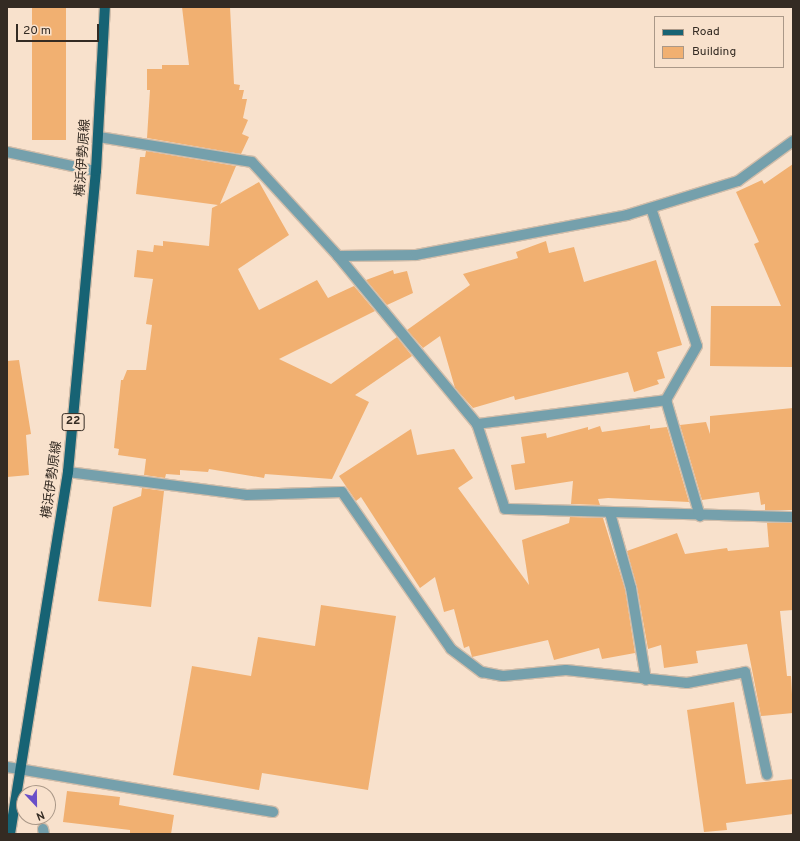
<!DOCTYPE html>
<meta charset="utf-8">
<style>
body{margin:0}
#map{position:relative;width:800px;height:841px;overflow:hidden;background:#f8e1cc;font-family:Overpass,"Noto Sans JP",sans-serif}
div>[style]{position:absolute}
.building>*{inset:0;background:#f1b071;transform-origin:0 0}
.roads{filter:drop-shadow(1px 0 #d1bdaa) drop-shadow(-1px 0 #d1bdaa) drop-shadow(0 1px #d1bdaa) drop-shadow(0 -1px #d1bdaa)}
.minor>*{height:10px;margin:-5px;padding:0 5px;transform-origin:5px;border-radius:5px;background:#75a0ac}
.major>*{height:10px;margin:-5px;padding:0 5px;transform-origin:5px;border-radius:5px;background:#176374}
span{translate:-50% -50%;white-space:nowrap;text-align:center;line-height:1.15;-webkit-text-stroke:4px #f8e1cc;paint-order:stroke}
.shield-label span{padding:1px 3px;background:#f8e1cc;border:1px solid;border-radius:3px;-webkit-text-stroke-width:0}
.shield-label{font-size:12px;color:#342b23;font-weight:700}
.street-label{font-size:13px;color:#342b23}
.frame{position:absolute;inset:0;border:8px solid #342b23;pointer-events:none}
.legend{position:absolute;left:654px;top:16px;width:130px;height:52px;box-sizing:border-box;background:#f8e1cc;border:1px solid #aa9888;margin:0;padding:5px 7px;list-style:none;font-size:12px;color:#342b23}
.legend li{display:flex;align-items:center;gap:8px;height:20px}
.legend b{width:20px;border:1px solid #aa9888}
.north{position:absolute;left:16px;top:785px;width:40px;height:40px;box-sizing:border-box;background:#f8e1cc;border:1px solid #aa9888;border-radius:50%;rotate:158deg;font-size:11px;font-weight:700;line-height:16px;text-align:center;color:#342b23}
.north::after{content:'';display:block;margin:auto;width:14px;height:18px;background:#694fc8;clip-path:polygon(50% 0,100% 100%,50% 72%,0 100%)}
.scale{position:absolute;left:16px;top:24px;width:83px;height:18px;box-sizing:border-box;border:2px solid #342b23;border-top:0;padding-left:5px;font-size:12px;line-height:14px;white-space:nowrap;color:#342b23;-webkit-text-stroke:3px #f8e1cc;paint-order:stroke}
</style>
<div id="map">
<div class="building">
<div style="left:32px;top:7px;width:34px;height:133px"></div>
<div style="clip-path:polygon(182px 7px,230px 7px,234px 84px,240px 85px,239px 90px,244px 90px,242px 99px,247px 99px,243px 118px,248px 120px,242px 134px,249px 137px,241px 154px,147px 138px,150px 90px,147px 90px,147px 69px,162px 69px,162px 65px,189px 65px)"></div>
<div style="clip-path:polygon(146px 151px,236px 166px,220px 204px,259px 182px,289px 235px,238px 269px,259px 310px,317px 280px,328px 298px,354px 286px,375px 311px,279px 359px,331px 384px,397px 337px,412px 356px,355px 395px,369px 402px,332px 479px,265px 474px,264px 478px,209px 469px,208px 472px,180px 470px,180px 475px,166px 474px,165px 478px,144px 475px,146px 459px,118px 455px,119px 449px,114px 448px,121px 380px,123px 380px,127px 370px,146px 370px,152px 325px,146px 324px,153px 279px,134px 277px,137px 250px,153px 252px,154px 245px,163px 246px,163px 241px,209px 246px,212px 208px,218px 205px,136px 194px,140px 157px,145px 157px)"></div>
<div style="clip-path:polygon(793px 164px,793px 367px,710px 366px,711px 306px,781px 306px,754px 244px,759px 242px,736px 192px,762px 180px,764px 184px)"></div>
<div style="clip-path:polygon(546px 241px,549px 253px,574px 247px,584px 282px,656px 260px,682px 345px,657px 352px,665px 378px,657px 380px,659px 384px,634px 392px,628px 372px,515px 400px,514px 396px,473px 408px,455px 388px,440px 336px,423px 348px,407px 330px,470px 285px,463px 274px,518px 258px,516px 252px)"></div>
<div style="clip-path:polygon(393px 270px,394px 274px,407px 271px,413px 293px,387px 305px,366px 280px)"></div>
<div style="clip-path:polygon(19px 360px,31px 434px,26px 435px,29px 475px,7px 477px,7px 361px)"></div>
<div style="clip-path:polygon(793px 408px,793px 510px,765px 510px,765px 504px,761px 505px,759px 492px,702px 500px,680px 425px,706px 422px,710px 434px,710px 416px)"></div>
<div style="clip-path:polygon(650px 425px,650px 429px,667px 427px,689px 502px,608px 498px,598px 499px,600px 505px,571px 504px,573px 481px,515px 490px,511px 465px,525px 463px,521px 437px,546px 433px,547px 438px,588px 427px,588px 430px,600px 426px,602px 432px)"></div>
<div style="clip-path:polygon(411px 429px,417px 455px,454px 449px,473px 478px,458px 488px,529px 585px,522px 540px,569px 523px,570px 517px,603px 518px,625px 589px,635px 653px,602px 659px,599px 648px,554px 660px,548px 640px,472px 657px,469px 646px,464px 648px,454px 609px,444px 612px,435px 577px,420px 588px,361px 497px,356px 501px,339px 476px)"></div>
<div style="clip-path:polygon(142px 488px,164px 491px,151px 607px,98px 601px,113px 507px,141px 496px)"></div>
<div style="clip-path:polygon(767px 523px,793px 523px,793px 610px,780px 611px,787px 676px,791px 676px,793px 713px,761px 716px,747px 644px,696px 651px,698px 663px,664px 668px,661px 645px,648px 649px,637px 587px,627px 551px,677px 533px,685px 554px,727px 548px,728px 551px,769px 547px)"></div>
<div style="clip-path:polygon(321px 605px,396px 616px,368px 790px,262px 773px,259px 790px,173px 775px,192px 666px,251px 676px,258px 637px,315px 646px)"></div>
<div style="clip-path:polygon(734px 702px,746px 784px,793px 779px,793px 814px,726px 823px,727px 830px,704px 832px,687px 710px)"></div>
<div style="clip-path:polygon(67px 791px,120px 797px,119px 805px,174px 815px,171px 834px,130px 834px,130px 830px,63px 822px)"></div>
</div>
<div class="roads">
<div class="minor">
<div style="left:99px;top:137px;width:155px;rotate:9.3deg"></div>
<div style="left:252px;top:162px;width:127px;rotate:47.5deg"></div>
<div style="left:338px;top:256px;width:218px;rotate:50.4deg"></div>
<div style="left:477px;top:424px;width:89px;rotate:71.8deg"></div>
<div style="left:505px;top:509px;width:288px;rotate:1.6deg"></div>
<div style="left:7px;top:152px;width:91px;rotate:12.1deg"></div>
<div style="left:651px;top:208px;width:145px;rotate:71.6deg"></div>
<div style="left:697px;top:346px;width:62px;rotate:119.9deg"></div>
<div style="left:666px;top:400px;width:121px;rotate:73.7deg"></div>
<div style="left:338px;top:256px;width:78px;rotate:-0.7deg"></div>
<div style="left:416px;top:255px;width:215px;rotate:-10.7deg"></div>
<div style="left:627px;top:215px;width:116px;rotate:-17deg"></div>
<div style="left:738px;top:181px;width:68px;rotate:-36deg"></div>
<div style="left:477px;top:424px;width:191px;rotate:-7.2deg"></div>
<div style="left:68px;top:472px;width:180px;rotate:7.3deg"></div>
<div style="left:247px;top:495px;width:95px;rotate:-1.8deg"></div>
<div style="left:342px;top:492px;width:191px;rotate:55.2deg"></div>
<div style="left:451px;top:649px;width:39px;rotate:37deg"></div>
<div style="left:482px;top:672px;width:21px;rotate:11deg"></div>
<div style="left:503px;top:676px;width:63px;rotate:-5.4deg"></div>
<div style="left:566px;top:670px;width:122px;rotate:6.1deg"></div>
<div style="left:687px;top:683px;width:59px;rotate:-10.7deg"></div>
<div style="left:745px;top:672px;width:105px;rotate:77.9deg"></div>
<div style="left:610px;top:513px;width:78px;rotate:74.4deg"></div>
<div style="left:631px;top:588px;width:93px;rotate:80.7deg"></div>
<div style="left:7px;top:767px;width:270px;rotate:9.6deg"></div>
<div style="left:43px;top:829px;width:5px;rotate:79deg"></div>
</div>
<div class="major">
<div style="left:10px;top:834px;width:367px;rotate:-80.9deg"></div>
<div style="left:68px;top:472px;width:302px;rotate:-84.7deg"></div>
<div style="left:96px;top:171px;width:164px;rotate:-86.9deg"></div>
</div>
</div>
<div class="shield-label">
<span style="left:73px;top:422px">22</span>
</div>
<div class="street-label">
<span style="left:84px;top:158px;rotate:-86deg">横浜伊勢原線</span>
<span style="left:53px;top:480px;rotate:-82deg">横浜伊勢原線</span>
</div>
<div class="frame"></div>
<ul class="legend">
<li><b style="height:5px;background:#176374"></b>Road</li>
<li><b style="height:11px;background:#f1b071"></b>Building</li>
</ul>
<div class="north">N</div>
<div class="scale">20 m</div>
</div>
